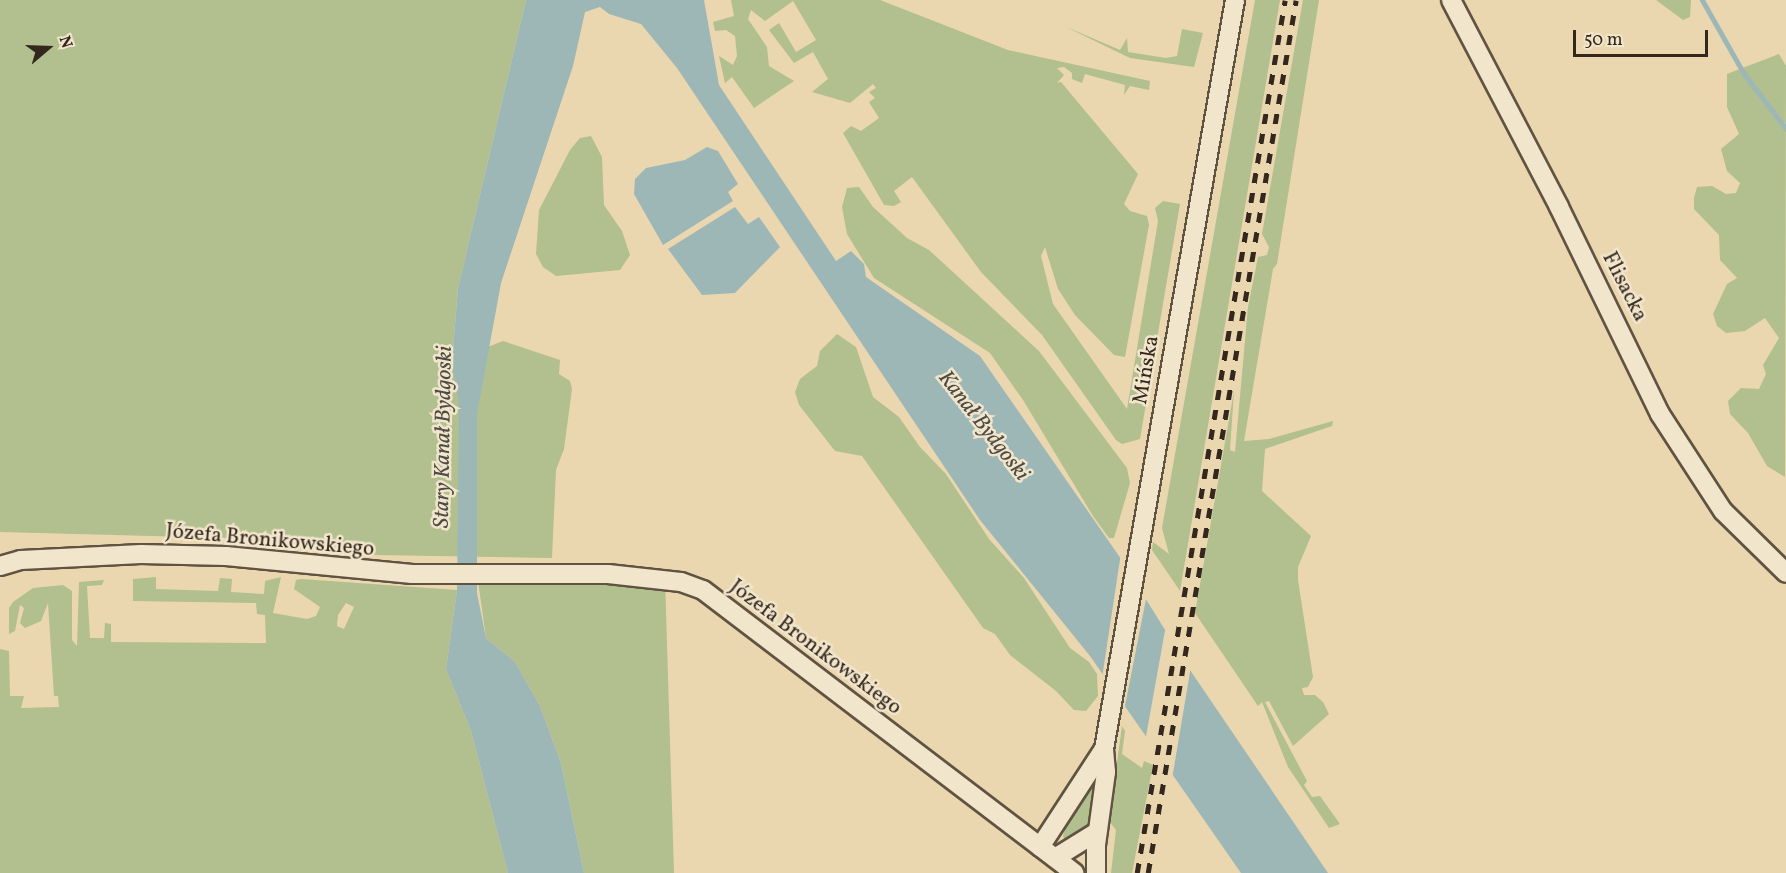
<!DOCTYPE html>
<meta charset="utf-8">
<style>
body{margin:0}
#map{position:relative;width:1786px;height:873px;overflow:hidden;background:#ead7af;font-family:Vollkorn,serif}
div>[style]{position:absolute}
.green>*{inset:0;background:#b2bf8e}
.water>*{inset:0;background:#9db7b7}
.pier>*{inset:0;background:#ead7af}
.stream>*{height:5px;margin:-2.5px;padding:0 2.5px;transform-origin:2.5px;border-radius:2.5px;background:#9db7b7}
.roads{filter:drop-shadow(2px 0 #615342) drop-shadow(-2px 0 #615342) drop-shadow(0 2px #615342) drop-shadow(0 -2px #615342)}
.minor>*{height:18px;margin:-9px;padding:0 9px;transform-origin:9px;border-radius:9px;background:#f1e5cb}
.rail>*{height:4.5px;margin-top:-2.25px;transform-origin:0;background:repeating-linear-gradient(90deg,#33271e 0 10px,transparent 0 20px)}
span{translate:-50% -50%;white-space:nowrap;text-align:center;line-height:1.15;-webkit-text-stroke:5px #f1e5cb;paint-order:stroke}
.street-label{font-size:21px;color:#33271e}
.water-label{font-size:22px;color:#4e4b44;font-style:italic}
.north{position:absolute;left:18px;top:18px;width:60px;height:60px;-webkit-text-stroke:4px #f1e5cb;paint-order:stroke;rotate:71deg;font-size:16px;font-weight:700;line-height:24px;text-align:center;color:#33271e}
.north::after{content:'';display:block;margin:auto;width:21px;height:27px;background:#33271e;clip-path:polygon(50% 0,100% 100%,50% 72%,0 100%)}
.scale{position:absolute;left:1573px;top:30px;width:135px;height:27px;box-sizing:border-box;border:3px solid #33271e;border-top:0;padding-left:8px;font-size:18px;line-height:21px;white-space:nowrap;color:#33271e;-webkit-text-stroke:4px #f1e5cb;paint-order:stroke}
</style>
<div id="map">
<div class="green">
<div style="clip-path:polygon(0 0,526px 0,458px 288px,452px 361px,503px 341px,560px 360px,559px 374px,570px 381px,572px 389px,564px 449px,556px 470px,552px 558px,374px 555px,228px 538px,0 532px)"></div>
<div style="clip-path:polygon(731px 0,880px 0,1008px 50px,1150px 81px,1149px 90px,1130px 86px,1124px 95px,1125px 85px,1085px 74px,1082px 83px,1072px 79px,1072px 73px,1064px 67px,1057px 68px,1064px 75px,1057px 83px,1061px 82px,1138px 174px,1124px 204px,1130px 211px,1147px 216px,1149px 225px,1125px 357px,1114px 355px,1075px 315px,1058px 289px,1045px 247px,1041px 256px,1053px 304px,1127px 409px,1158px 221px,1155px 208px,1163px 201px,1180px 204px,1140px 439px,1122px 444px,1116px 440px,1042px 335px,981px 272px,912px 177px,894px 191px,901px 202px,894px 206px,884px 205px,843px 133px,851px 126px,861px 131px,879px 118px,869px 102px,875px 98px,869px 92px,876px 88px,873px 84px,850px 103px,812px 92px,828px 79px,813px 52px,794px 63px,769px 30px,779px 23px,796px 52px,816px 40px,793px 1px,765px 21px,751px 10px,748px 19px,767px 47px,769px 66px,794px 81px,754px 108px,732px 77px,725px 83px,719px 56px,733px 65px,737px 56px,735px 36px,726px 30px,715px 31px,713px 22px,734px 16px)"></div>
<div style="clip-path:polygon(1255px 0,1280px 0,1180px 591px,1152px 550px,1153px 542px,1169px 554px,1162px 528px)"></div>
<div style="clip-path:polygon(1303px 0,1319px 0,1277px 264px,1273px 269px,1244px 441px,1269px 439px,1333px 421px,1332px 426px,1265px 449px,1262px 491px,1311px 536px,1298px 567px,1298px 580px,1313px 677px,1308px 687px,1302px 688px,1304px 695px,1315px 695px,1323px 702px,1329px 714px,1293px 746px,1269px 701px,1265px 702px,1307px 781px,1304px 785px,1312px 797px,1320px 796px,1340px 824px,1329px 828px,1288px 767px,1262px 702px,1258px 706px,1195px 613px,1234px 391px,1230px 450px,1235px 452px,1248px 307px,1258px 257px,1267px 255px,1269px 247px,1262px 234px)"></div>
<div style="clip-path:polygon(1656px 0,1691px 0,1690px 17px,1683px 20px)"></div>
<div style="clip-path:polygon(1064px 26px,1120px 50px,1127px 38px,1128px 52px,1166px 58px,1177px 56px,1182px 29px,1203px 33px,1194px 67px,1130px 58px)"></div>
<div style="clip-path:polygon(1779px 54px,1786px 66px,1785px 477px,1767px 466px,1748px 433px,1730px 414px,1728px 401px,1741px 388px,1759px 389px,1766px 374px,1763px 365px,1779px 338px,1765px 318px,1745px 331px,1726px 333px,1717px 326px,1713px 314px,1727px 284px,1737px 278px,1720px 260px,1719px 235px,1694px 209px,1694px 198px,1697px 187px,1712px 186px,1726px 194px,1736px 193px,1740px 183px,1727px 171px,1721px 149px,1739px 134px,1727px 107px,1727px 74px)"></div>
<div style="clip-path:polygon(591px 136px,602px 157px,604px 205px,622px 231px,630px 255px,620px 270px,556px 276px,543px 267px,536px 254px,539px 210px,570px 150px,580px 138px)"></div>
<div style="clip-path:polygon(859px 187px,873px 207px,907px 238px,929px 250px,1039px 351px,1127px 468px,1130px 483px,1114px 538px,1109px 538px,1093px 516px,1023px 400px,990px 353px,874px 278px,847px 234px,842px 207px,847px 188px)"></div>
<div style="clip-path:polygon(837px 334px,856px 347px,873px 397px,899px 417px,920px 447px,946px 474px,989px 539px,1024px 578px,1070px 648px,1089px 662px,1097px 674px,1098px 696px,1086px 711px,1074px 710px,1056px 691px,1010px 655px,995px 634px,983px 628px,862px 456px,835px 451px,799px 405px,795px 392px,800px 379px,817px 366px,820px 351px)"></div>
<div style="clip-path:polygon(477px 574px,665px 578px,674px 873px,584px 873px,561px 763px,540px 706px,515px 662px,486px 638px)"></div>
<div style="clip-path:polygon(evenodd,156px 577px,156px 589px,218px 591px,220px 578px,232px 579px,231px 592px,264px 594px,265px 581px,281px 577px,273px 613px,307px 619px,316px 616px,320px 607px,294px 589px,296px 580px,301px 579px,457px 590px,446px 669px,471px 731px,508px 873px,0 873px,0 649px,9px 651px,10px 696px,24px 696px,21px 708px,59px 707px,58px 696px,54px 696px,48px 603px,41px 621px,25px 628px,20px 623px,24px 608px,20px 605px,15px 631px,9px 634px,9px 608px,13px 602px,33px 588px,63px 585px,72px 591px,72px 640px,77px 646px,79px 582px,104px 580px,102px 585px,87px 586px,90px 638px,104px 638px,105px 623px,111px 624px,111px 642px,266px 643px,265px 615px,257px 614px,256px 603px,133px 601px,133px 579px,156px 577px,346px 603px,354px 607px,344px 629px,337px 626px,338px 615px,346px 603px)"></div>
<div style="clip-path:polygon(1122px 726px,1125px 731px,1122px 754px,1142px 768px,1144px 761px,1153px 765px,1132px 873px,1111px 873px,1116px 830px,1109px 821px)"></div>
<div style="clip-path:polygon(1097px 771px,1094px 818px,1089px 827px,1065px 842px,1063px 836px,1067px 822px)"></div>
</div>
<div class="water">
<div style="clip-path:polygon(526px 0,704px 0,719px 85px,836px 261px,851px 251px,864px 264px,866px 277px,980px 356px,1119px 556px,1190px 670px,1328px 873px,1241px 873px,1090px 656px,980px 520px,677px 68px,641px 24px,609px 14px,600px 7px,585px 12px,573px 66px,501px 283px,477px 414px,477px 593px,486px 638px,515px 662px,540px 706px,561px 763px,584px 873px,508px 873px,471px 731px,446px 669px,457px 590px,459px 405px,452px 361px,458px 288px)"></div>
<div style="clip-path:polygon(707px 147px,718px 151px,738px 184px,728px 192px,733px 201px,663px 245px,634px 194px,635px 179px,646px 168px,685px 160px)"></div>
<div style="clip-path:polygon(735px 207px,748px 224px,759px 217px,780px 247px,735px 293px,702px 295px,668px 249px)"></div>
</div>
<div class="pier">
<div style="clip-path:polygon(1121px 553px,1147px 594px,1124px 711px,1102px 678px)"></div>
<div style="clip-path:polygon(1166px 625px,1191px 666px,1172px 779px,1145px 742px)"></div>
</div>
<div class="stream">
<div style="left:1702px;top:0;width:85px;rotate:60.4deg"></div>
<div style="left:1744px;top:74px;width:69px;rotate:52.6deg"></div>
</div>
<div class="roads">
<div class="minor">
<div style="left:1451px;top:0;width:233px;rotate:62.4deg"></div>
<div style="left:1559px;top:207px;width:230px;rotate:64deg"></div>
<div style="left:1660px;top:414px;width:116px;rotate:57deg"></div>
<div style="left:1723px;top:511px;width:88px;rotate:44.5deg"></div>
<div style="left:0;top:566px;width:22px;rotate:-16deg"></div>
<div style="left:21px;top:560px;width:120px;rotate:-2.9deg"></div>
<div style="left:141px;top:554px;width:85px;rotate:1.3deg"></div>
<div style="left:226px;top:556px;width:187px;rotate:5.5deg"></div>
<div style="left:412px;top:574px;width:196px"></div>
<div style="left:608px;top:574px;width:73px;rotate:6.3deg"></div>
<div style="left:681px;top:582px;width:23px;rotate:20deg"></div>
<div style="left:703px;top:590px;width:467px;rotate:37.3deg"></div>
<div style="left:1040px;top:847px;width:117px;rotate:-56.9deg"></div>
<div style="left:1055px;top:858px;width:49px;rotate:-31.8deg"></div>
<div style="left:1096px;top:873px;width:28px;rotate:-90deg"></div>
<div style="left:1096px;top:845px;width:74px;rotate:-82.2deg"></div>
<div style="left:1106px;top:772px;width:23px;rotate:-95deg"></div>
<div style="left:1104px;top:749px;width:760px;rotate:-80.08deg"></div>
</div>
</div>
<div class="rail">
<div style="left:1137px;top:873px;width:885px;rotate:-80.38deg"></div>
<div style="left:1148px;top:873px;width:885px;rotate:-80.38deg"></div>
</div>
<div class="street-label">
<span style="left:1624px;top:287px;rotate:63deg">Flisacka</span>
<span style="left:1147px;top:370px;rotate:-80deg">Mińska</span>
<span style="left:270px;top:541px;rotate:5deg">Józefa Bronikowskiego</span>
<span style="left:815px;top:648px;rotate:37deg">Józefa Bronikowskiego</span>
</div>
<div class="water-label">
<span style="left:983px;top:426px;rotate:52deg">Kanał Bydgoski</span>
<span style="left:444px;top:437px;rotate:-89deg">Stary Kanał Bydgoski</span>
</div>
<div class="north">N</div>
<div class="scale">50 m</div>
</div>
